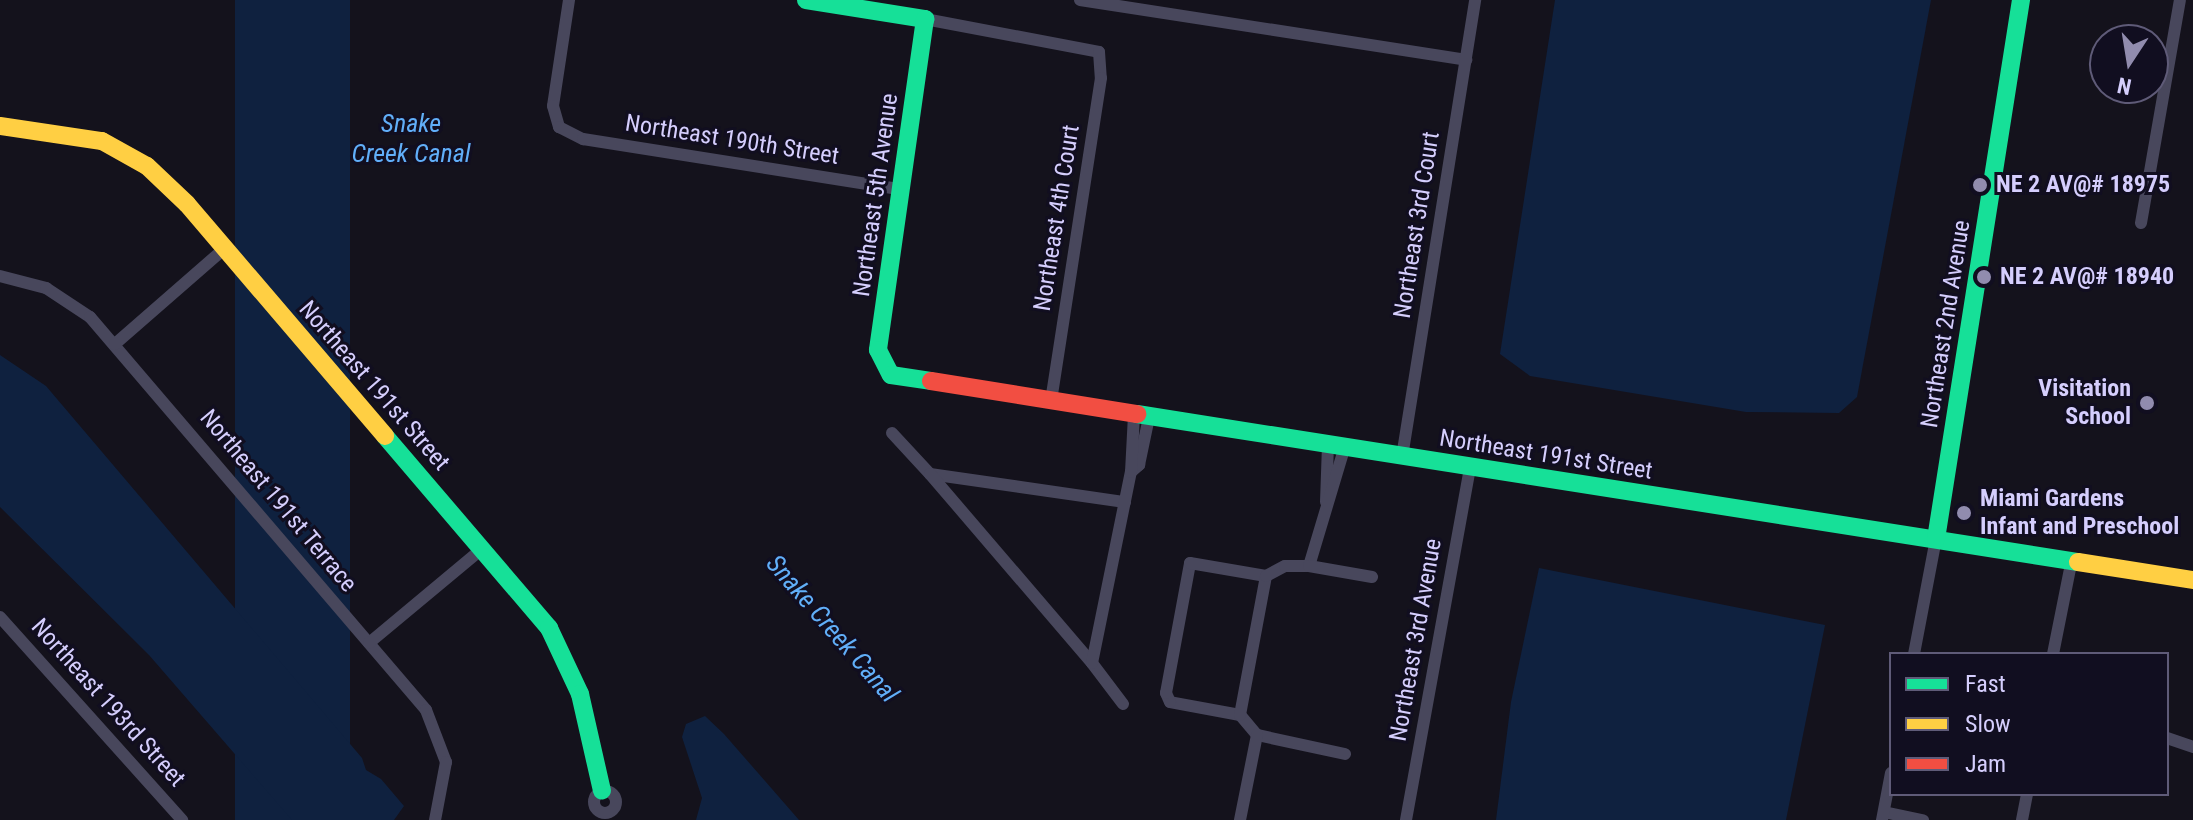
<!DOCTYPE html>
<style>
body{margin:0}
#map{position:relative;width:2193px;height:820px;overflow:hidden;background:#14121c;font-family:"Roboto Condensed",sans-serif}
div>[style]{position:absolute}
.water>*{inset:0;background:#0f213f;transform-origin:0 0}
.street>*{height:12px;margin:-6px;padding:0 6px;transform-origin:6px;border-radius:6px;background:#48475c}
.street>.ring{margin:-6px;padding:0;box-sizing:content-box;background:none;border:12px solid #48475c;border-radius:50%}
.fast>*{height:18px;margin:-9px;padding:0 9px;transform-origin:9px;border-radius:9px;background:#16e098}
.slow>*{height:18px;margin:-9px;padding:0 9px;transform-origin:9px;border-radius:9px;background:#ffcf43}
.jam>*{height:18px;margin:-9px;padding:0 9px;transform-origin:9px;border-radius:9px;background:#f24e42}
.dots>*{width:22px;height:22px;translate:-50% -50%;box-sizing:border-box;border:4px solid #110e20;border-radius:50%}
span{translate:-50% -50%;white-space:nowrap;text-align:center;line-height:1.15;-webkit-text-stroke:6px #110e20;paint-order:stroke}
.street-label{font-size:24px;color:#d5cefd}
.poi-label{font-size:24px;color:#d5cefd;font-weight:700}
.left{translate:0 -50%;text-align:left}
.right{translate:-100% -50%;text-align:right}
.water-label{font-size:26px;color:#61aff9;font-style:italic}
.legend{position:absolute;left:1889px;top:652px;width:280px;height:144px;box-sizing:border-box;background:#110e20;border:2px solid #5f5b78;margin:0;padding:10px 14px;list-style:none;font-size:24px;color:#d5cefd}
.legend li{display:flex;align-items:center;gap:16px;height:40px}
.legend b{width:40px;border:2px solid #5f5b78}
.north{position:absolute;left:2089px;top:24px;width:80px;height:80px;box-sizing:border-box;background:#110e20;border:2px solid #5f5b78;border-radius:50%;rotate:192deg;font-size:22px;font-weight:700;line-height:32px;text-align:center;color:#d5cefd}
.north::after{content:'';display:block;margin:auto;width:28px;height:36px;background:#918cae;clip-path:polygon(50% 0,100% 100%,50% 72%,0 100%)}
</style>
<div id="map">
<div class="water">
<div style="left:235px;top:0;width:115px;height:1080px"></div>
<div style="clip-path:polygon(1555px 0,1931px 0,1857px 397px,1839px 413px,1746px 412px,1530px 376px,1500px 354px)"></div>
<div style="clip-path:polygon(0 355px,46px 386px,362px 758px,366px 770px,381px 779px,404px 806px,394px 820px,292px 820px,149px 655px,0 507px)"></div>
<div style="clip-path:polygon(1539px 568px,1825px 625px,1786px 820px,1496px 820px,1511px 702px)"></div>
<div style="clip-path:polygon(705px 716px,724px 734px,799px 820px,696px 820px,702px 798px,682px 737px,686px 724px)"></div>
</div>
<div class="street">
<div style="left:569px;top:0;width:107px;rotate:98.6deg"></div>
<div style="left:553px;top:106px;width:22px;rotate:74deg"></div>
<div style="left:559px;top:127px;width:27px;rotate:27deg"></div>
<div style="left:583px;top:139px;width:321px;rotate:9deg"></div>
<div style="left:1080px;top:0;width:391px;rotate:8.8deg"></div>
<div style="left:925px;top:19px;width:177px;rotate:10.7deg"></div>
<div style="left:1099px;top:52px;width:26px;rotate:86deg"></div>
<div style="left:1101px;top:78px;width:327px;rotate:98.8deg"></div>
<div style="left:2141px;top:223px;width:226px;rotate:-80.1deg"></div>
<div style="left:0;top:276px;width:48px;rotate:14.6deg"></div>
<div style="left:46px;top:288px;width:53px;rotate:33.4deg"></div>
<div style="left:90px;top:317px;width:517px;rotate:49.47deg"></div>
<div style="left:426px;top:710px;width:56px;rotate:69deg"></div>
<div style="left:446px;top:762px;width:59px;rotate:100.7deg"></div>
<div style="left:115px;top:344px;width:145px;rotate:-41.1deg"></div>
<div style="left:892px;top:433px;width:56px;rotate:47.2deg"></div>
<div style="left:930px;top:474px;width:197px;rotate:8.2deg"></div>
<div style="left:1402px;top:457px;width:463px;rotate:-80.9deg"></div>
<div style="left:1131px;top:472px;width:11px;rotate:-41deg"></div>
<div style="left:1139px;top:465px;width:49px;rotate:-78.2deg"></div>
<div style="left:930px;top:474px;width:249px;rotate:49.4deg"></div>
<div style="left:1326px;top:502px;width:57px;rotate:-88deg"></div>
<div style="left:1309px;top:566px;width:122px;rotate:-73.3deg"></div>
<div style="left:0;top:617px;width:273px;rotate:48.1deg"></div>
<div style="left:369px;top:643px;width:147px;rotate:-39.8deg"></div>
<div style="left:1914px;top:654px;width:117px;rotate:-79.2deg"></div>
<div style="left:2053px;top:654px;width:97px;rotate:-78.7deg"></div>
<div style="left:1123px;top:704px;width:51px;rotate:-127.1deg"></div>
<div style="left:1092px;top:663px;width:195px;rotate:-78.5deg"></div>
<div style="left:1131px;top:472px;width:57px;rotate:-87deg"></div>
<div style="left:1240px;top:715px;width:71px;rotate:-169.5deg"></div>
<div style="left:1170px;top:702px;width:10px;rotate:-114deg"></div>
<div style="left:1166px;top:693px;width:132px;rotate:-79.5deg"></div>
<div style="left:1190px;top:563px;width:77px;rotate:9.7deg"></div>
<div style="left:2167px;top:738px;width:28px;rotate:19deg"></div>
<div style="left:1345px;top:754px;width:90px;rotate:-167.8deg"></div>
<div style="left:1257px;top:735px;width:26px;rotate:-130deg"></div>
<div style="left:1240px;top:715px;width:141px;rotate:-79.4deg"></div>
<div style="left:1266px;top:576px;width:21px;rotate:-28deg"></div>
<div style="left:1285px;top:566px;width:24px"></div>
<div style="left:1309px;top:566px;width:64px;rotate:9.9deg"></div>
<div class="ring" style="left:594px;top:791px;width:10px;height:10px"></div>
<div style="left:1884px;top:812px;width:40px;rotate:12deg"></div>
<div style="left:1240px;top:820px;width:87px;rotate:-78.7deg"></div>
<div style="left:1406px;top:820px;width:358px;rotate:-79.7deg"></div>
<div style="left:1882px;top:820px;width:48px;rotate:-79.2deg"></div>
<div style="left:2022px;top:820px;width:26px;rotate:-79deg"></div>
</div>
<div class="fast">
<div style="left:806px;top:0;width:121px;rotate:9.1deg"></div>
<div style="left:925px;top:19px;width:334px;rotate:98.1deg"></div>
<div style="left:878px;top:350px;width:28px;rotate:63deg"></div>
<div style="left:891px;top:375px;width:40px;rotate:8.5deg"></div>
<div style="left:1137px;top:414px;width:953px;rotate:8.94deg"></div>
<div style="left:385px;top:436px;width:253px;rotate:49.5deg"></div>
<div style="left:549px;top:628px;width:73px;rotate:64.8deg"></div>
<div style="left:580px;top:694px;width:99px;rotate:77.2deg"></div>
<div style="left:1936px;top:539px;width:546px;rotate:-81.04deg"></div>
</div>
<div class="slow">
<div style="left:0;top:126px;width:103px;rotate:8.4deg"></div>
<div style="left:102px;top:141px;width:51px;rotate:29.1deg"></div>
<div style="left:147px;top:166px;width:55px;rotate:43.5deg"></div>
<div style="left:187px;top:204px;width:305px;rotate:49.5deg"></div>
<div style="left:2078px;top:562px;width:116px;rotate:8.9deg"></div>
</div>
<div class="jam">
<div style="left:931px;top:381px;width:209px;rotate:9.1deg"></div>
</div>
<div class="dots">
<div style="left:1980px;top:185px;background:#918cae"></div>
<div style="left:1984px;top:277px;background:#918cae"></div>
<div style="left:2147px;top:403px;background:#918cae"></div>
<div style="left:1964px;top:513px;background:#918cae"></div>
</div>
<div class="street-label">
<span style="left:732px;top:140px;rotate:9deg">Northeast 190th Street</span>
<span style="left:876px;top:195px;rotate:-82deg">Northeast 5th Avenue</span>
<span style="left:1057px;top:218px;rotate:-81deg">Northeast 4th Court</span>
<span style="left:1417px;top:225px;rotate:-81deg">Northeast 3rd Court</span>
<span style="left:1946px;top:324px;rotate:-81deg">Northeast 2nd Avenue</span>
<span style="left:374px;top:386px;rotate:49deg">Northeast 191st Street</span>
<span style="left:1546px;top:455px;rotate:9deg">Northeast 191st Street</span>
<span style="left:278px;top:501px;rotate:50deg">Northeast 191st Terrace</span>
<span style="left:1416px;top:640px;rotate:-80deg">Northeast 3rd Avenue</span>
<span style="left:108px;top:703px;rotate:48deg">Northeast 193rd Street</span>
</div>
<div class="poi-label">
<span class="left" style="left:1996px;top:185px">NE 2 AV@# 18975</span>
<span class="left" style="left:2000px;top:277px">NE 2 AV@# 18940</span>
<span class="right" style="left:2131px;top:403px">Visitation<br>School</span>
<span class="left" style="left:1980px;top:513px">Miami Gardens<br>Infant and Preschool</span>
</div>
<div class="water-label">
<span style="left:411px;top:139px">Snake<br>Creek Canal</span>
<span style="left:832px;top:629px;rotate:49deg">Snake Creek Canal</span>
</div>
<ul class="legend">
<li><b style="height:10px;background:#16e098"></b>Fast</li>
<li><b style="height:10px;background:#ffcf43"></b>Slow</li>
<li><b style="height:10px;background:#f24e42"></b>Jam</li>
</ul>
<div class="north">N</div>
</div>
